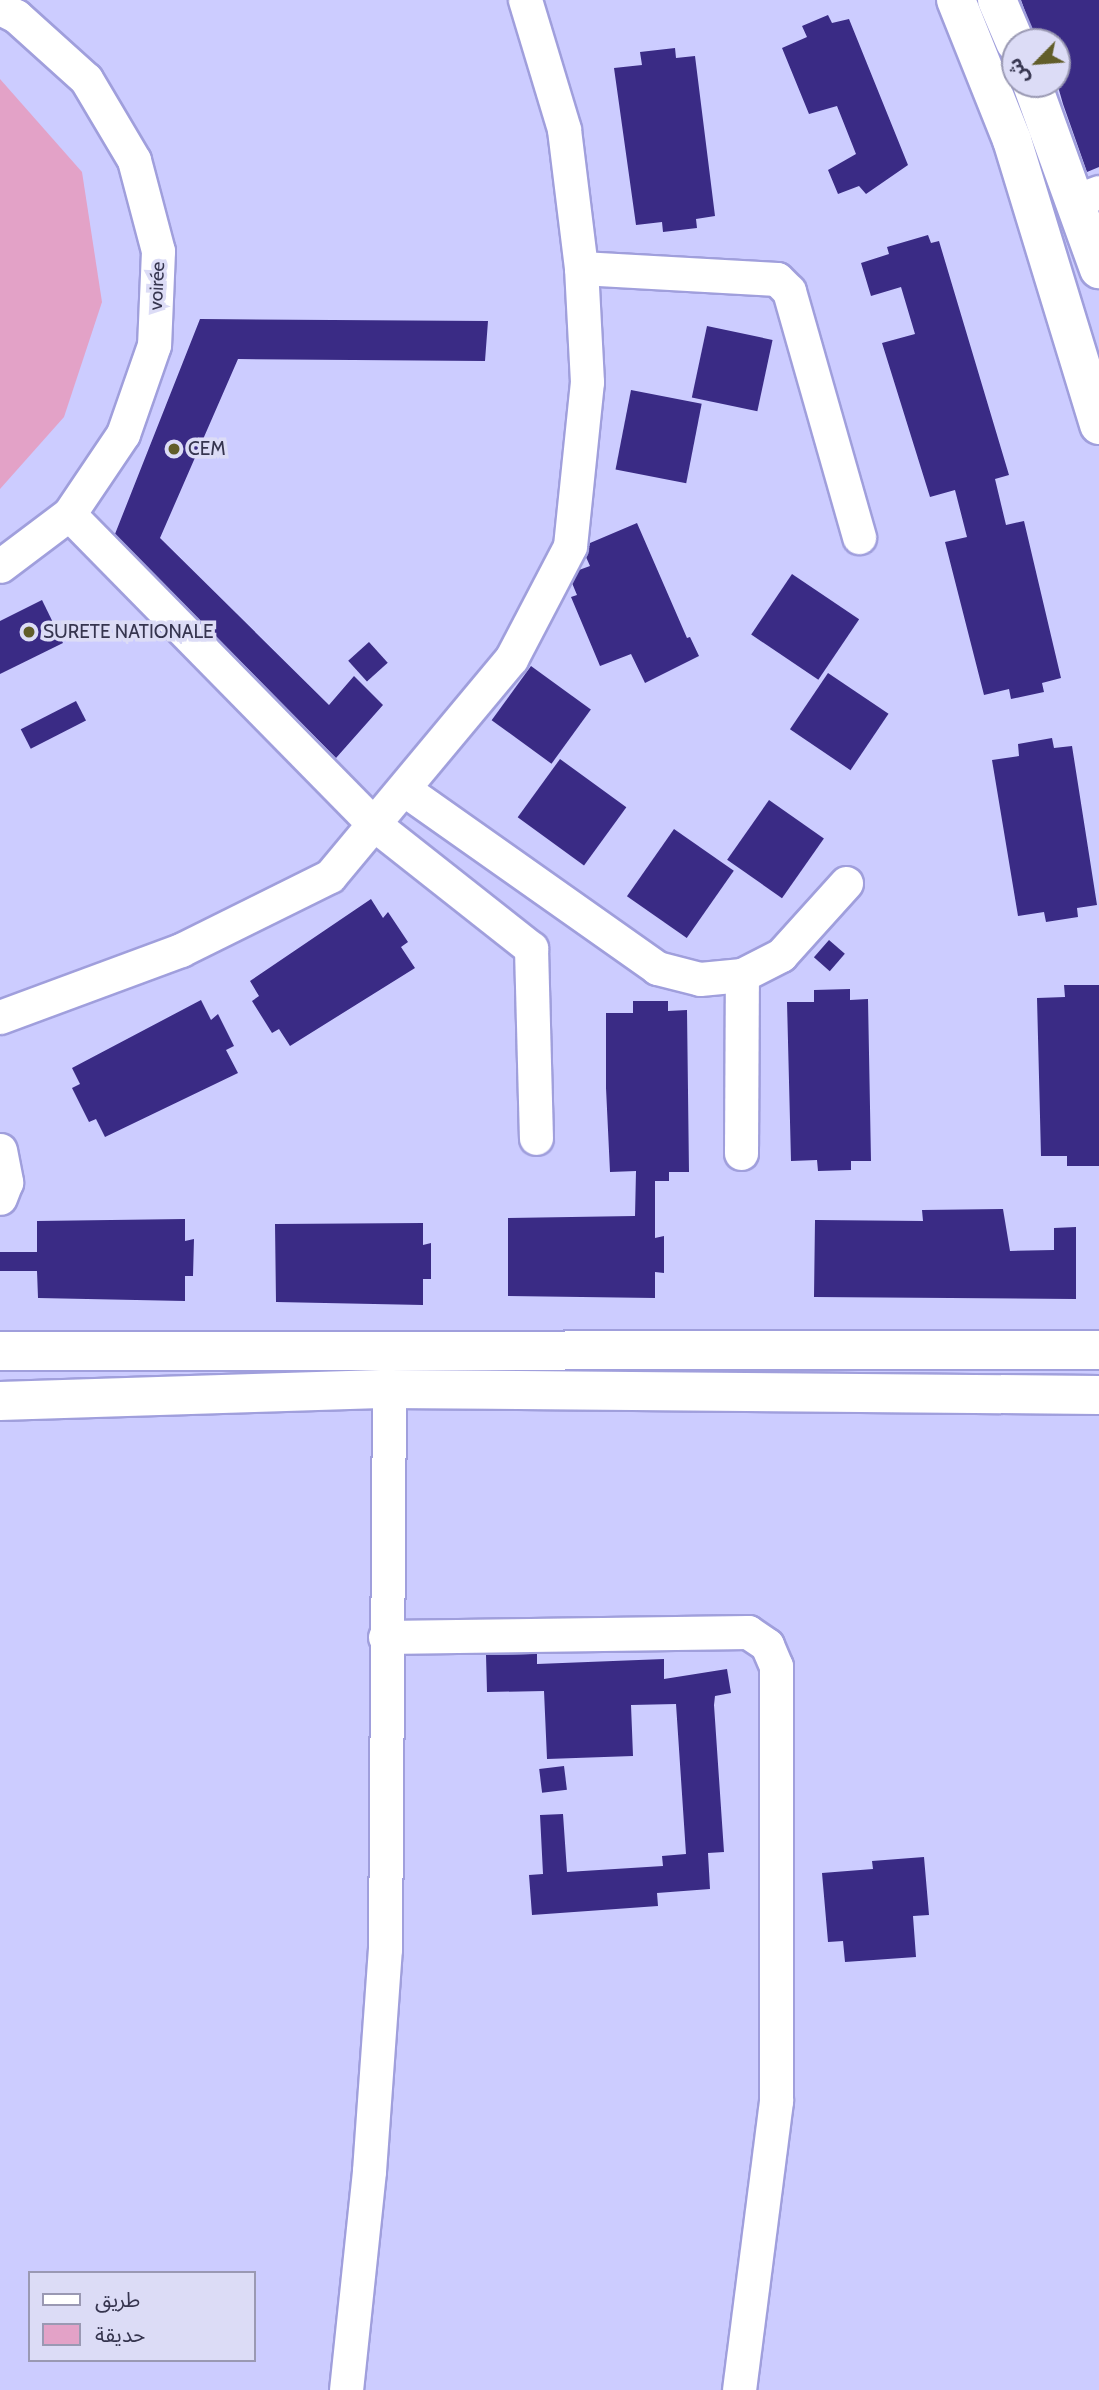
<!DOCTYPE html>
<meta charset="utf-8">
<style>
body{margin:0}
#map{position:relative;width:1099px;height:2390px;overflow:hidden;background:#ccf;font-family:Cabin,"Noto Sans Arabic",sans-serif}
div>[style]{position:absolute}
.green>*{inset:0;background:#e3a2c7}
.building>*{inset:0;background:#3a2b85;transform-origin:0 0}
.roads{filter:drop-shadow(2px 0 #a09fdc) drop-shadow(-2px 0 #a09fdc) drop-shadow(0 2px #a09fdc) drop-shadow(0 -2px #a09fdc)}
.minor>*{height:33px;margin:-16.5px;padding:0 16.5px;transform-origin:16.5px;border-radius:16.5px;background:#fff}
.major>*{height:38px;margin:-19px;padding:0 19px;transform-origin:19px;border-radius:19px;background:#fff}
.dots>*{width:19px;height:19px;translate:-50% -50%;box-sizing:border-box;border:4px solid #dcdcf6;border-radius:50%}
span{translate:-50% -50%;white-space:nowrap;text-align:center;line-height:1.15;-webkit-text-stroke:7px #dcdcf6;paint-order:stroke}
.street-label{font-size:19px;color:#36354f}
.poi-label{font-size:19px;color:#36354f}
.left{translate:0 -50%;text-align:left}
.legend{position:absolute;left:28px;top:2271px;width:228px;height:91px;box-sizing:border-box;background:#dcdcf6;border:2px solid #9a99b3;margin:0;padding:9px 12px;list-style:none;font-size:21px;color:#36354f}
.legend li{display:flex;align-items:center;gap:14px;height:35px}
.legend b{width:35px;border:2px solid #9a99b3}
.north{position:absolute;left:1001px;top:28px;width:70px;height:70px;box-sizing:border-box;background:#dcdcf6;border:2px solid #9a99b3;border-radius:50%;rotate:245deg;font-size:19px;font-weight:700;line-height:28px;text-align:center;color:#36354f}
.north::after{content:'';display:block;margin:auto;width:24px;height:32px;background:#615d29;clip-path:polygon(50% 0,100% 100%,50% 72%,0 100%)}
</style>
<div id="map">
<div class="green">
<div style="clip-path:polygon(0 79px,82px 172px,102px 302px,64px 417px,0 489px)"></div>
</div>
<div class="building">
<div style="clip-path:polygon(1021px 0,1099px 0,1099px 167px,1087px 172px,1063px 104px,1057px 83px,1057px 42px,1036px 42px)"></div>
<div style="clip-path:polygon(828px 15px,832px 23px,849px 19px,908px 165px,866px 194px,859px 186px,838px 194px,828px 170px,856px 154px,837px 106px,809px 114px,782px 48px,807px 37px,802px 26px)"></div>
<div style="clip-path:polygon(675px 48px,676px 58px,695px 56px,715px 216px,696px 219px,697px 228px,663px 232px,662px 222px,636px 225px,614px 68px,642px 65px,640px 52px)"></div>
<div style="clip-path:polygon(928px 235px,931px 243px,939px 241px,1009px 475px,995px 479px,1006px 525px,1024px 521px,1061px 678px,1042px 683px,1044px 692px,1011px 699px,1009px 689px,984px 695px,945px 542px,967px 537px,955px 490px,930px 497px,882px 343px,915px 334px,901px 287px,871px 296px,861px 263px,889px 254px,887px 247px)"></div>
<div style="clip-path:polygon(200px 319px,488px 321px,485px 361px,238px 359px,160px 538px,329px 705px,354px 676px,383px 705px,336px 758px,115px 534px)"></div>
<div style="left:707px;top:326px;width:67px;height:73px;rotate:12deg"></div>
<div style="left:631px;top:390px;width:72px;height:81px;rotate:11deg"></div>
<div style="clip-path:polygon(637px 523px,687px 638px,690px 637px,699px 656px,645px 683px,631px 654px,600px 666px,571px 597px,577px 595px,572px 583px,579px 570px,590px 566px,586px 557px,590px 543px)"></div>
<div style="left:792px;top:574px;width:81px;height:73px;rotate:34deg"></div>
<div style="clip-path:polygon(42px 600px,63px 643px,0 674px,0 621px)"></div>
<div style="left:369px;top:642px;width:28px;height:28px;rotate:48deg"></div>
<div style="left:531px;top:666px;width:74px;height:67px;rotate:36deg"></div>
<div style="left:828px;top:673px;width:73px;height:68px;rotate:34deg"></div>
<div style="left:76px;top:701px;width:22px;height:62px;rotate:63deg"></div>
<div style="clip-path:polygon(1052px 738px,1054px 748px,1072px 746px,1097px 905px,1077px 908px,1078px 917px,1046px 922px,1044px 912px,1018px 916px,992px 760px,1019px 756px,1018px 744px)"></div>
<div style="left:560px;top:759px;width:82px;height:72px;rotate:36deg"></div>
<div style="left:769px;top:800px;width:67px;height:73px;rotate:35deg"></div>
<div style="left:674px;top:829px;width:73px;height:82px;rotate:35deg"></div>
<div style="clip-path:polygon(371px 899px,383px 918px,388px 912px,408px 942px,401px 947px,415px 968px,290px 1046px,279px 1029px,272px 1033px,252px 1001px,259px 996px,250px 981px)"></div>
<div style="left:829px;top:940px;width:21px;height:23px;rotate:41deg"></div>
<div style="clip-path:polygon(1064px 985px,1099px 985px,1099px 1166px,1067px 1166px,1067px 1156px,1041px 1156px,1037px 998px,1065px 997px)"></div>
<div style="clip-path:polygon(850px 989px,850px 1000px,868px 999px,871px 1161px,851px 1161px,851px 1170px,818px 1171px,817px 1160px,791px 1161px,787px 1002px,814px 1002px,814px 990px)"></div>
<div style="clip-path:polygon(201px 1000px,211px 1020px,218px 1014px,234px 1046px,226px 1050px,238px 1073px,105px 1137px,96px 1119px,89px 1122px,72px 1088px,80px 1084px,72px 1068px)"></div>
<div style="clip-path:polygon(633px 1001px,668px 1001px,668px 1011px,687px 1010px,689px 1172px,669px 1172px,669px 1181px,655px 1181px,655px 1238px,664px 1236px,664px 1273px,655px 1272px,655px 1298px,508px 1296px,508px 1218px,635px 1216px,636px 1171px,610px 1172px,606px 1088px,606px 1013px,633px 1013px)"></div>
<div style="clip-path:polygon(1003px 1209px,1010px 1251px,1054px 1250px,1054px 1228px,1076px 1227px,1076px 1299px,814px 1297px,815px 1220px,923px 1221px,922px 1210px)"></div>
<div style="clip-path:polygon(185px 1219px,185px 1241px,194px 1239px,193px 1276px,185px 1276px,185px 1301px,38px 1298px,37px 1271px,0 1271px,0 1252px,37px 1252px,37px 1221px)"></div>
<div style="clip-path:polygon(423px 1223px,423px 1245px,431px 1243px,431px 1279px,423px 1279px,423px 1305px,276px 1302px,275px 1224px)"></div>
<div style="clip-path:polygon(537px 1654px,537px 1664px,664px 1659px,664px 1679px,727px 1669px,731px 1693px,715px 1696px,714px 1705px,724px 1852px,708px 1853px,710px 1889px,657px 1893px,658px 1906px,532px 1915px,529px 1875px,543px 1874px,540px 1815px,563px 1814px,567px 1872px,663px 1866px,662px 1856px,686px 1854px,676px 1704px,631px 1705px,633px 1756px,547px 1759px,544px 1691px,487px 1692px,486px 1655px)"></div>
<div style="left:564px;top:1766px;width:24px;height:25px;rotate:83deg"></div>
<div style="clip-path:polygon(924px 1857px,929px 1915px,913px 1916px,916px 1957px,845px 1962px,843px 1941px,828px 1942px,822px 1873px,873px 1869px,872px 1861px)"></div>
</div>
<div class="roads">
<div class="minor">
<div style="left:0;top:8px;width:18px;rotate:27deg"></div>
<div style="left:16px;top:16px;width:94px;rotate:42deg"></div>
<div style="left:86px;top:79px;width:94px;rotate:59.3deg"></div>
<div style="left:134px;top:160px;width:94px;rotate:75.2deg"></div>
<div style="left:158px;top:251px;width:94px;rotate:92.4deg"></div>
<div style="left:154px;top:345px;width:94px;rotate:109.2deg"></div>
<div style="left:123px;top:434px;width:97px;rotate:124deg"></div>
<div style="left:69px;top:514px;width:86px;rotate:143deg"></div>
<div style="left:1077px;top:200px;width:23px;rotate:-20deg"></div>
<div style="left:581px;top:268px;width:196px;rotate:3.2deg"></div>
<div style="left:777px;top:279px;width:17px;rotate:45deg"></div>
<div style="left:789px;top:291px;width:256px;rotate:74.1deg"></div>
<div style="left:69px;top:514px;width:436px;rotate:45.5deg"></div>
<div style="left:375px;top:825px;width:199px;rotate:38.3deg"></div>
<div style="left:531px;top:948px;width:190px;rotate:88.5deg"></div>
<div style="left:405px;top:790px;width:309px;rotate:35.2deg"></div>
<div style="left:657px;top:968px;width:44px;rotate:14.3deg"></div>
<div style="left:700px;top:979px;width:42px;rotate:-5.4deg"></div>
<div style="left:742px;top:975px;width:44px;rotate:-27.1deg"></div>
<div style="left:781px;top:955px;width:97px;rotate:-47.9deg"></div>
<div style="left:0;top:1017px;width:193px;rotate:-20.3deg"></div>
<div style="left:181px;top:950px;width:166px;rotate:-26.4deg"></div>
<div style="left:330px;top:876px;width:283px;rotate:-50.2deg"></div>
<div style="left:511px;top:659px;width:127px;rotate:-62.4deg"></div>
<div style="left:570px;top:546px;width:165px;rotate:-84.1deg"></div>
<div style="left:587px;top:382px;width:114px;rotate:-93deg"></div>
<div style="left:581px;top:268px;width:140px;rotate:-97deg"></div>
<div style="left:564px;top:129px;width:135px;rotate:-106.8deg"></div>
<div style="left:0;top:1150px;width:33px;rotate:79deg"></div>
<div style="left:6px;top:1182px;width:17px;rotate:111deg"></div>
<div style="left:741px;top:1153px;width:178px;rotate:-89.7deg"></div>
<div style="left:385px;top:1637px;width:363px;rotate:-0.8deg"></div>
<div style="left:748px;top:1632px;width:23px;rotate:34deg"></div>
<div style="left:767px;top:1645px;width:23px;rotate:67deg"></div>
<div style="left:776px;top:1666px;width:435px;rotate:90deg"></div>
<div style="left:776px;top:2101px;width:291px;rotate:97.3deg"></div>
<div style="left:346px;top:2390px;width:220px;rotate:-84deg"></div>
<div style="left:369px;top:2171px;width:223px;rotate:-85.9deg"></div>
<div style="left:385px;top:1949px;width:560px;rotate:-89.59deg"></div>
</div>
<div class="major">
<div style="left:956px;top:0;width:151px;rotate:68.2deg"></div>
<div style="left:1012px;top:140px;width:298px;rotate:73deg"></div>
<div style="left:997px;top:0;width:46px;rotate:66.8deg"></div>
<div style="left:1032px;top:84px;width:197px;rotate:70.1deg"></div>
<div style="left:0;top:1351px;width:1099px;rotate:-0.05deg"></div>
<div style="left:0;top:1401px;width:389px;rotate:-1.8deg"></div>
<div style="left:389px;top:1389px;width:710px;rotate:0.48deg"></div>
</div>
</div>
<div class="dots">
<div style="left:174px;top:449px;background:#615d29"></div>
<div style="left:29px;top:632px;background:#615d29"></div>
</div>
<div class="street-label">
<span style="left:157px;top:286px;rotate:-87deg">voirée</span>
</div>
<div class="poi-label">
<span class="left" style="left:188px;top:449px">CEM</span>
<span class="left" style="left:43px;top:632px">SURETE NATIONALE</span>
</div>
<ul class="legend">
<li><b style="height:9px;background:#fff"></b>طريق</li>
<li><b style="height:19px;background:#e3a2c7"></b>حديقة</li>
</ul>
<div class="north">ش</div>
</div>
